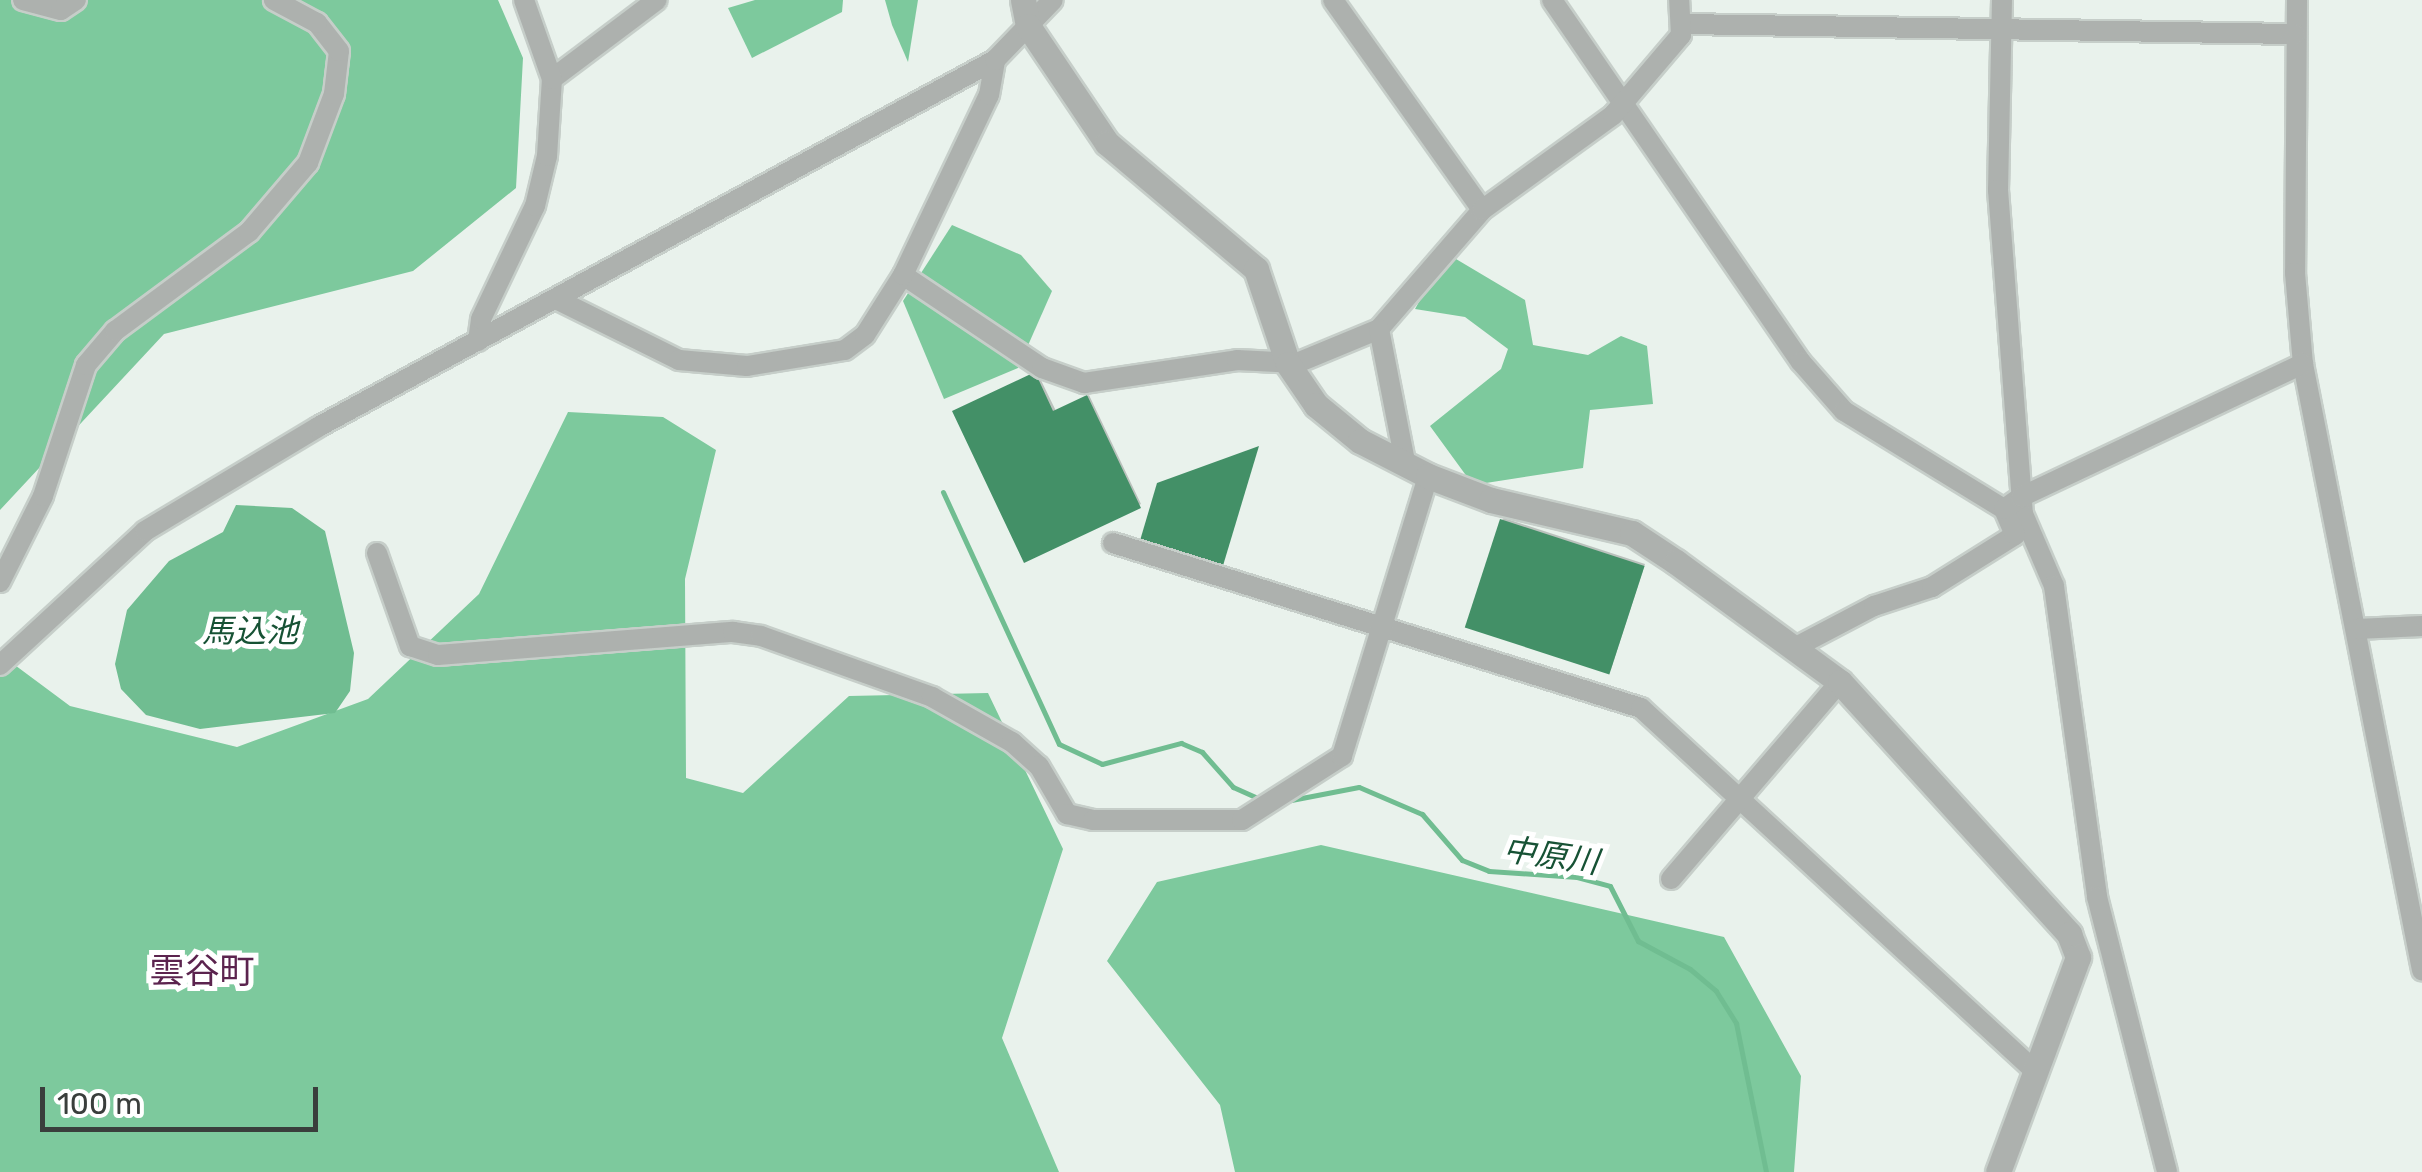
<!DOCTYPE html>
<meta charset="utf-8">
<style>
body{margin:0}
#map{position:relative;width:2422px;height:1172px;overflow:hidden;background:#e9f2ec;font-family:Rubik,"Noto Sans JP",sans-serif}
div>[style]{position:absolute}
.forest>*{inset:0;background:#7dc99d}
.water>*{inset:0;background:#70bd91}
.shadow>*{inset:0;background:#0003}
.stream>*{height:5px;margin:-2.5px;padding:0 2.5px;transform-origin:2.5px;border-radius:2.5px;background:#70bd91}
.building>*{inset:0;background:#439067;transform-origin:0 0}
.roads{filter:drop-shadow(2px 0 #c6cec9) drop-shadow(-2px 0 #c6cec9) drop-shadow(0 2px #c6cec9) drop-shadow(0 -2px #c6cec9)}
.minor>*{height:20px;margin:-10px;padding:0 10px;transform-origin:10px;border-radius:10px;background:#adb1ae}
.tertiary>*{height:25px;margin:-12.5px;padding:0 12.5px;transform-origin:12.5px;border-radius:12.5px;background:#adb1ae}
span{translate:-50% -50%;white-space:nowrap;text-align:center;line-height:1.15;-webkit-text-stroke:10px #fff;paint-order:stroke}
.water-label{font-size:32px;color:#175235;font-style:italic}
.quarter-label{font-size:35px;color:#5b234e}
.scale{position:absolute;left:40px;top:1087px;width:278px;height:45px;box-sizing:border-box;border:5px solid #3a3e3c;border-top:0;padding-left:12px;font-size:30px;line-height:35px;white-space:nowrap;color:#3a3e3c;-webkit-text-stroke:8px #fff;paint-order:stroke}
</style>
<div id="map">
<div class="forest">
<div style="clip-path:polygon(0 0,498px 0,523px 58px,516px 188px,413px 271px,164px 334px,0 510px)"></div>
<div style="clip-path:polygon(755px 0,843px 0,842px 12px,752px 58px,728px 8px)"></div>
<div style="clip-path:polygon(885px 0,918px 0,908px 62px,892px 25px)"></div>
<div style="clip-path:polygon(952px 225px,1021px 255px,1052px 291px,1018px 368px,944px 399px,903px 301px)"></div>
<div style="clip-path:polygon(1456px 259px,1525px 300px,1533px 345px,1588px 355px,1621px 336px,1647px 346px,1653px 404px,1590px 410px,1583px 468px,1473px 485px,1430px 426px,1501px 369px,1508px 349px,1465px 317px,1415px 309px,1430px 282px)"></div>
<div style="clip-path:polygon(568px 412px,663px 417px,716px 450px,685px 579px,686px 778px,743px 793px,849px 696px,988px 693px,1063px 849px,1002px 1038px,1059px 1172px,0 1172px,0 654px,70px 706px,237px 747px,368px 699px,479px 594px)"></div>
<div style="clip-path:polygon(1321px 845px,1724px 937px,1801px 1076px,1794px 1172px,1235px 1172px,1220px 1105px,1107px 961px,1157px 882px)"></div>
</div>
<div class="water">
<div style="clip-path:polygon(236px 505px,292px 508px,325px 531px,354px 653px,350px 691px,335px 713px,200px 729px,146px 715px,121px 689px,115px 664px,127px 610px,169px 561px,223px 532px)"></div>
</div>
<div class="shadow">
<div style="clip-path:polygon(1037px 372px,1056px 411px,1089px 395px,1141px 504px,1025px 559px)"></div>
<div style="clip-path:polygon(1504px 518px,1645px 564px,1611px 669px,1502px 520px)"></div>
</div>
<div class="stream">
<div style="left:943px;top:492px;width:277px;rotate:65.3deg"></div>
<div style="left:1059px;top:744px;width:47px;rotate:24.9deg"></div>
<div style="left:1102px;top:764px;width:82px;rotate:-14.9deg"></div>
<div style="left:1181px;top:743px;width:23px;rotate:23deg"></div>
<div style="left:1202px;top:752px;width:47px;rotate:48.5deg"></div>
<div style="left:1233px;top:787px;width:30px;rotate:24deg"></div>
<div style="left:1286px;top:801px;width:74px;rotate:-10.9deg"></div>
<div style="left:1359px;top:787px;width:69px;rotate:23.2deg"></div>
<div style="left:1422px;top:814px;width:61px;rotate:49deg"></div>
<div style="left:1462px;top:860px;width:29px;rotate:22deg"></div>
<div style="left:1489px;top:871px;width:88px;rotate:3.9deg"></div>
<div style="left:1577px;top:877px;width:34px;rotate:15deg"></div>
<div style="left:1610px;top:886px;width:62px;rotate:63deg"></div>
<div style="left:1638px;top:941px;width:59px;rotate:28.3deg"></div>
<div style="left:1690px;top:969px;width:34px;rotate:40deg"></div>
<div style="left:1716px;top:991px;width:38px;rotate:58deg"></div>
<div style="left:1736px;top:1023px;width:152px;rotate:78.6deg"></div>
</div>
<div class="building">
<div style="clip-path:polygon(1035px 372px,1053px 411px,1087px 395px,1141px 508px,1024px 563px,952px 411px)"></div>
<div style="clip-path:polygon(1259px 446px,1222px 569px,1139px 544px,1157px 483px)"></div>
<div style="left:1500px;top:519px;width:152px;height:114px;rotate:18deg"></div>
</div>
<div class="roads">
<div class="minor">
<div style="left:23px;top:0;width:39px;rotate:15deg"></div>
<div style="left:61px;top:10px;width:18px;rotate:-34deg"></div>
<div style="left:1333px;top:0;width:257px;rotate:54.6deg"></div>
<div style="left:1552px;top:0;width:439px;rotate:55.5deg"></div>
<div style="left:1801px;top:362px;width:65px;rotate:48.7deg"></div>
<div style="left:1844px;top:411px;width:188px;rotate:31.5deg"></div>
<div style="left:2002px;top:0;width:190px;rotate:91.2deg"></div>
<div style="left:1998px;top:190px;width:325px;rotate:85.6deg"></div>
<div style="left:2023px;top:514px;width:78px;rotate:66.7deg"></div>
<div style="left:2054px;top:586px;width:314px;rotate:82.1deg"></div>
<div style="left:2097px;top:897px;width:284px;rotate:75.7deg"></div>
<div style="left:2297px;top:0;width:273px;rotate:90.4deg"></div>
<div style="left:2295px;top:273px;width:91px;rotate:85deg"></div>
<div style="left:2303px;top:364px;width:618px;rotate:78.89deg"></div>
<div style="left:1683px;top:24px;width:612px;rotate:0.94deg"></div>
<div style="left:552px;top:79px;width:131px;rotate:-37deg"></div>
<div style="left:903px;top:275px;width:167px;rotate:33.8deg"></div>
<div style="left:1042px;top:368px;width:45px;rotate:19.7deg"></div>
<div style="left:1084px;top:383px;width:155px;rotate:-8.5deg"></div>
<div style="left:1237px;top:360px;width:60px;rotate:2.9deg"></div>
<div style="left:1297px;top:363px;width:89px;rotate:-22.5deg"></div>
<div style="left:1379px;top:329px;width:157px;rotate:-49.1deg"></div>
<div style="left:1482px;top:210px;width:162px;rotate:-35.9deg"></div>
<div style="left:1613px;top:115px;width:105px;rotate:-49.6deg"></div>
<div style="left:1681px;top:35px;width:35px;rotate:-93deg"></div>
<div style="left:556px;top:299px;width:137px;rotate:26.4deg"></div>
<div style="left:679px;top:360px;width:68px;rotate:5deg"></div>
<div style="left:747px;top:366px;width:99px;rotate:-9.3deg"></div>
<div style="left:845px;top:350px;width:25px;rotate:-37deg"></div>
<div style="left:865px;top:335px;width:71px;rotate:-57.7deg"></div>
<div style="left:903px;top:275px;width:199px;rotate:-64.5deg"></div>
<div style="left:989px;top:95px;width:36px;rotate:-80deg"></div>
<div style="left:1379px;top:329px;width:135px;rotate:78.9deg"></div>
<div style="left:478px;top:341px;width:22px;rotate:-82deg"></div>
<div style="left:481px;top:319px;width:125px;rotate:-64.5deg"></div>
<div style="left:535px;top:206px;width:51px;rotate:-76.5deg"></div>
<div style="left:547px;top:156px;width:77px;rotate:-86.3deg"></div>
<div style="left:552px;top:79px;width:84px;rotate:-109.5deg"></div>
<div style="left:1113px;top:543px;width:553px;rotate:17.35deg"></div>
<div style="left:1641px;top:708px;width:534px;rotate:42.65deg"></div>
<div style="left:377px;top:553px;width:99px;rotate:70.5deg"></div>
<div style="left:410px;top:646px;width:29px;rotate:18deg"></div>
<div style="left:438px;top:655px;width:296px;rotate:-4.5deg"></div>
<div style="left:733px;top:632px;width:28px;rotate:8deg"></div>
<div style="left:761px;top:636px;width:182px;rotate:19.6deg"></div>
<div style="left:932px;top:697px;width:92px;rotate:29.4deg"></div>
<div style="left:1012px;top:742px;width:36px;rotate:42deg"></div>
<div style="left:1039px;top:766px;width:56px;rotate:59.7deg"></div>
<div style="left:1067px;top:814px;width:27px;rotate:13deg"></div>
<div style="left:1093px;top:820px;width:149px"></div>
<div style="left:1242px;top:820px;width:119px;rotate:-32.6deg"></div>
<div style="left:1342px;top:756px;width:293px;rotate:-72.9deg"></div>
<div style="left:0;top:582px;width:96px;rotate:-63.4deg"></div>
<div style="left:43px;top:496px;width:138px;rotate:-71.8deg"></div>
<div style="left:86px;top:365px;width:45px;rotate:-49.5deg"></div>
<div style="left:115px;top:331px;width:167px;rotate:-36.5deg"></div>
<div style="left:249px;top:232px;width:91px;rotate:-49.5deg"></div>
<div style="left:308px;top:163px;width:74px;rotate:-69.4deg"></div>
<div style="left:334px;top:94px;width:43px;rotate:-83.4deg"></div>
<div style="left:339px;top:51px;width:36px;rotate:-128deg"></div>
<div style="left:317px;top:23px;width:49px;rotate:-151.9deg"></div>
<div style="left:2357px;top:629px;width:65px;rotate:-2.6deg"></div>
<div style="left:1792px;top:649px;width:93px;rotate:-27.7deg"></div>
<div style="left:1874px;top:606px;width:61px;rotate:-18.1deg"></div>
<div style="left:1932px;top:587px;width:98px;rotate:-32.1deg"></div>
<div style="left:2015px;top:535px;width:28px;rotate:-113deg"></div>
<div style="left:2004px;top:509px;width:21px;rotate:-35deg"></div>
<div style="left:2021px;top:497px;width:312px;rotate:-25.3deg"></div>
<div style="left:0;top:665px;width:197px;rotate:-42.7deg"></div>
<div style="left:145px;top:531px;width:202px;rotate:-31deg"></div>
<div style="left:318px;top:427px;width:770px;rotate:-28.46deg"></div>
<div style="left:995px;top:60px;width:83px;rotate:-46deg"></div>
<div style="left:1671px;top:879px;width:260px;rotate:-49.4deg"></div>
</div>
<div class="tertiary">
<div style="left:1023px;top:0;width:26px;rotate:79deg"></div>
<div style="left:1028px;top:26px;width:141px;rotate:56deg"></div>
<div style="left:1107px;top:143px;width:195px;rotate:40.2deg"></div>
<div style="left:1256px;top:269px;width:100px;rotate:71.4deg"></div>
<div style="left:1288px;top:364px;width:50px;rotate:55.7deg"></div>
<div style="left:1316px;top:405px;width:57px;rotate:39.3deg"></div>
<div style="left:1360px;top:441px;width:76px;rotate:27.2deg"></div>
<div style="left:1428px;top:476px;width:67px;rotate:20.9deg"></div>
<div style="left:1491px;top:500px;width:145px;rotate:13.2deg"></div>
<div style="left:1632px;top:533px;width:53px;rotate:33.4deg"></div>
<div style="left:1676px;top:562px;width:203px;rotate:36.2deg"></div>
<div style="left:1840px;top:682px;width:341px;rotate:47.7deg"></div>
<div style="left:2069px;top:934px;width:25px;rotate:69deg"></div>
<div style="left:2078px;top:957px;width:229px;rotate:110.4deg"></div>
</div>
</div>
<div class="water-label">
<span style="left:250px;top:631px">馬込池</span>
<span style="left:1551px;top:856px;rotate:8deg">中原川</span>
</div>
<div class="quarter-label">
<span style="left:202px;top:971px">雲谷町</span>
</div>
<div class="scale">100 m</div>
</div>
